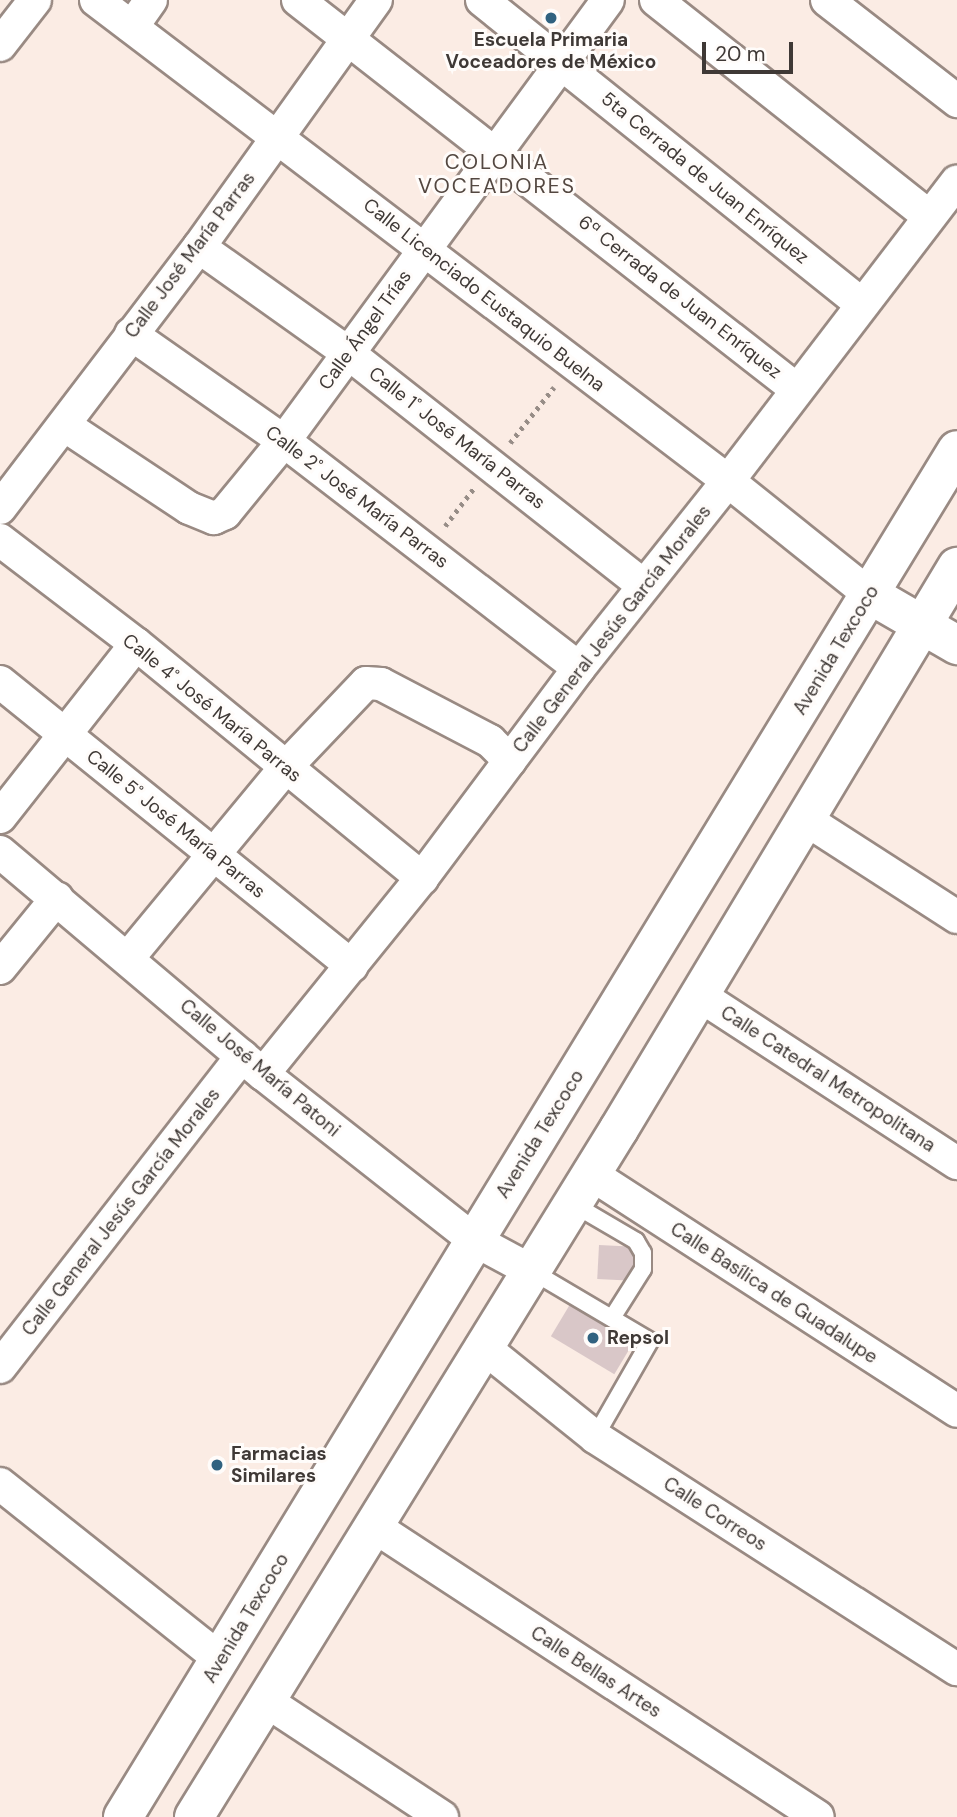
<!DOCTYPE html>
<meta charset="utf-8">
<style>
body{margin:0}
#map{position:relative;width:957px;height:1817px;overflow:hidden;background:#fbece4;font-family:"DM Sans",sans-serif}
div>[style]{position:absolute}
.building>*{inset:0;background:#d9c7c8;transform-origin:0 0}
.path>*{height:4.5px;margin-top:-2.25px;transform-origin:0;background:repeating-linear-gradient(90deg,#978d87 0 3.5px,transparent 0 8.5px)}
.roads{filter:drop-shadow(2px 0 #998a83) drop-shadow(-2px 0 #998a83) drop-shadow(0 2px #998a83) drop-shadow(0 -2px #998a83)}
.lane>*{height:16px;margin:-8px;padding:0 8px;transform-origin:8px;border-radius:8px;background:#fff}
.street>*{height:32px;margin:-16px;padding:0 16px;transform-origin:16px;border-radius:16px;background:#fff}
.secondary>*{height:38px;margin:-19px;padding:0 19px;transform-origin:19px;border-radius:19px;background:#fff}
.dots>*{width:19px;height:19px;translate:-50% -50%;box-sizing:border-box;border:4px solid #fffcfa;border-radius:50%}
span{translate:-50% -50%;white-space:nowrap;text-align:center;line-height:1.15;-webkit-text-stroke:6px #fffcfa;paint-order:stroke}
.poi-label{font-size:19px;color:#3f3936;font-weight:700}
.left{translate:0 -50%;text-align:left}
.street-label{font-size:19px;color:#3f3936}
.neighbourhood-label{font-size:21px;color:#534740;letter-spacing:2px}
.scale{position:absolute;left:702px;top:42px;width:91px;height:32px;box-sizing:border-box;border:4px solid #3f3936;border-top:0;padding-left:9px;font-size:21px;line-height:24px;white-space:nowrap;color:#3f3936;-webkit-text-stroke:5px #fffcfa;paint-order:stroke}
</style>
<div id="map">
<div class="building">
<div style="left:599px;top:1245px;width:35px;height:34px;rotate:3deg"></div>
<div style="left:572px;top:1301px;width:74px;height:41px;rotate:31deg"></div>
</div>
<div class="path">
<div style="left:510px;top:443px;width:71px;rotate:-51.8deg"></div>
<div style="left:445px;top:526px;width:48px;rotate:-52.7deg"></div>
</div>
<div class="roads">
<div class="lane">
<div style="left:573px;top:1204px;width:73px;rotate:30.4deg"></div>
<div style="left:636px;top:1241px;width:14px;rotate:60deg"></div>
<div style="left:643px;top:1253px;width:16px;rotate:90deg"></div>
<div style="left:643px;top:1269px;width:58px;rotate:122.3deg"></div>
<div style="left:530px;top:1270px;width:139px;rotate:30.6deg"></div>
<div style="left:650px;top:1341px;width:111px;rotate:119.8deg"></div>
</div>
<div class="street">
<div style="left:96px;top:0;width:794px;rotate:37.27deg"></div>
<div style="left:728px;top:481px;width:181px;rotate:38.7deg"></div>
<div style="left:298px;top:0;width:632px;rotate:37.99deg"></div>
<div style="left:482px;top:0;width:487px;rotate:38.7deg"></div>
<div style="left:656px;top:0;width:348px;rotate:38.4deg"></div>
<div style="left:827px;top:0;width:165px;rotate:37.8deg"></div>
<div style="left:132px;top:27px;width:33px;rotate:-55deg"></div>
<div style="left:0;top:45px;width:57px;rotate:-52.1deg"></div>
<div style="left:199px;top:247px;width:183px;rotate:35.4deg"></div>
<div style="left:348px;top:353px;width:375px;rotate:38.2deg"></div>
<div style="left:131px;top:334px;width:187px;rotate:35deg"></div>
<div style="left:284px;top:441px;width:372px;rotate:37.6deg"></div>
<div style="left:64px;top:425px;width:150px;rotate:33.6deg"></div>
<div style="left:189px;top:508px;width:27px;rotate:22deg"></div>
<div style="left:214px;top:518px;width:12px;rotate:-24deg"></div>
<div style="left:225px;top:513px;width:93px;rotate:-50.7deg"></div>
<div style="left:284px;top:441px;width:547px;rotate:-53.7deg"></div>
<div style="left:0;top:508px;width:328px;rotate:-52.7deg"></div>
<div style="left:199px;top:247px;width:304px;rotate:-54.4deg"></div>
<div style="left:0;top:540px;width:171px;rotate:37.4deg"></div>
<div style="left:136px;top:644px;width:370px;rotate:39.3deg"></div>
<div style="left:0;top:682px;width:452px;rotate:38.9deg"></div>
<div style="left:0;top:817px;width:220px;rotate:-51.8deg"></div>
<div style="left:805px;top:819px;width:181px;rotate:32.8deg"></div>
<div style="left:0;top:852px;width:344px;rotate:40.2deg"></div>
<div style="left:263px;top:1074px;width:268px;rotate:38.2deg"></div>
<div style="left:474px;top:1240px;width:64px;rotate:28.2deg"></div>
<div style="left:128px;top:958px;width:246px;rotate:-50.4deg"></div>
<div style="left:285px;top:768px;width:117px;rotate:-46.4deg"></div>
<div style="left:366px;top:683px;width:15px;rotate:4deg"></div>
<div style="left:381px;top:684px;width:123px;rotate:27.6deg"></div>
<div style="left:490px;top:741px;width:28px;rotate:45deg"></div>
<div style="left:0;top:968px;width:90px;rotate:-50.8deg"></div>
<div style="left:699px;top:995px;width:308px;rotate:33.1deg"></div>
<div style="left:263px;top:1074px;width:252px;rotate:-51deg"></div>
<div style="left:422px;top:878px;width:262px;rotate:-53.2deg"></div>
<div style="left:579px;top:668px;width:239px;rotate:-51.5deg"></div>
<div style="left:728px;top:481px;width:377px;rotate:-52.6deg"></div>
<div style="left:591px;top:1174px;width:436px;rotate:32.9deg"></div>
<div style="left:482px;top:1346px;width:145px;rotate:38.8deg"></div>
<div style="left:595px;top:1437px;width:430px;rotate:32.7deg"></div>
<div style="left:0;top:1367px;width:394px;rotate:-52.1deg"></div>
<div style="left:0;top:1484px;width:283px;rotate:38.5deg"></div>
<div style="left:375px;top:1527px;width:529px;rotate:33.21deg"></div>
<div style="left:266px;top:1701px;width:211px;rotate:33.4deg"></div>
</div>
<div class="secondary">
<div style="left:869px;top:594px;width:102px;rotate:30.1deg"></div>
<div style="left:123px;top:1817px;width:1601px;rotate:-58.61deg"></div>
<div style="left:194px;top:1817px;width:809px;rotate:-58.3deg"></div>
<div style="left:619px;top:1129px;width:656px;rotate:-58.98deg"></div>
</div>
</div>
<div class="dots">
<div style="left:551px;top:18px;background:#316280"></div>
<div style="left:593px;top:1338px;background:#316280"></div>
<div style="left:217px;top:1465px;background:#316280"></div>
</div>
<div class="poi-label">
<span style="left:551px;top:51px">Escuela Primaria<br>Voceadores de México</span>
<span class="left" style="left:607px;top:1338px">Repsol</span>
<span class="left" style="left:231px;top:1465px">Farmacias<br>Similares</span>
</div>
<div class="street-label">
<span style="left:705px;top:178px;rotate:39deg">5ta Cerrada de Juan Enríquez</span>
<span style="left:190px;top:255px;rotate:-53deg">Calle José María Parras</span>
<span style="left:484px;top:295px;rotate:38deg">Calle Licenciado Eustaquio Buelna</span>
<span style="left:680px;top:297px;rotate:38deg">6ª Cerrada de Juan Enríquez</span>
<span style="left:365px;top:330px;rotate:-54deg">Calle Ángel Trías</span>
<span style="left:457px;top:438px;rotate:38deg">Calle 1˚ José María Parras</span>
<span style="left:357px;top:497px;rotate:37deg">Calle 2˚ José María Parras</span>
<span style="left:612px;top:629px;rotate:-52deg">Calle General Jesús García Morales</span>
<span style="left:836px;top:650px;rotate:-59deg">Avenida Texcoco</span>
<span style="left:212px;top:708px;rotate:39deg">Calle 4˚ José María Parras</span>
<span style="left:176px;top:824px;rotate:39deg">Calle 5˚ José María Parras</span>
<span style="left:260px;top:1068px;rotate:40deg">Calle José María Patoni</span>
<span style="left:828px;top:1079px;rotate:33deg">Calle Catedral Metropolitana</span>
<span style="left:540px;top:1134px;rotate:-58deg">Avenida Texcoco</span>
<span style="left:121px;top:1212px;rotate:-52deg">Calle General Jesús García Morales</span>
<span style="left:774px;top:1293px;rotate:33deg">Calle Basílica de Guadalupe</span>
<span style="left:715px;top:1514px;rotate:33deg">Calle Correos</span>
<span style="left:246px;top:1618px;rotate:-59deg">Avenida Texcoco</span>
<span style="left:596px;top:1672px;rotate:33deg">Calle Bellas Artes</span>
</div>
<div class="neighbourhood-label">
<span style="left:497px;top:174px">COLONIA<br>VOCEADORES</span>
</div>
<div class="scale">20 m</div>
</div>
